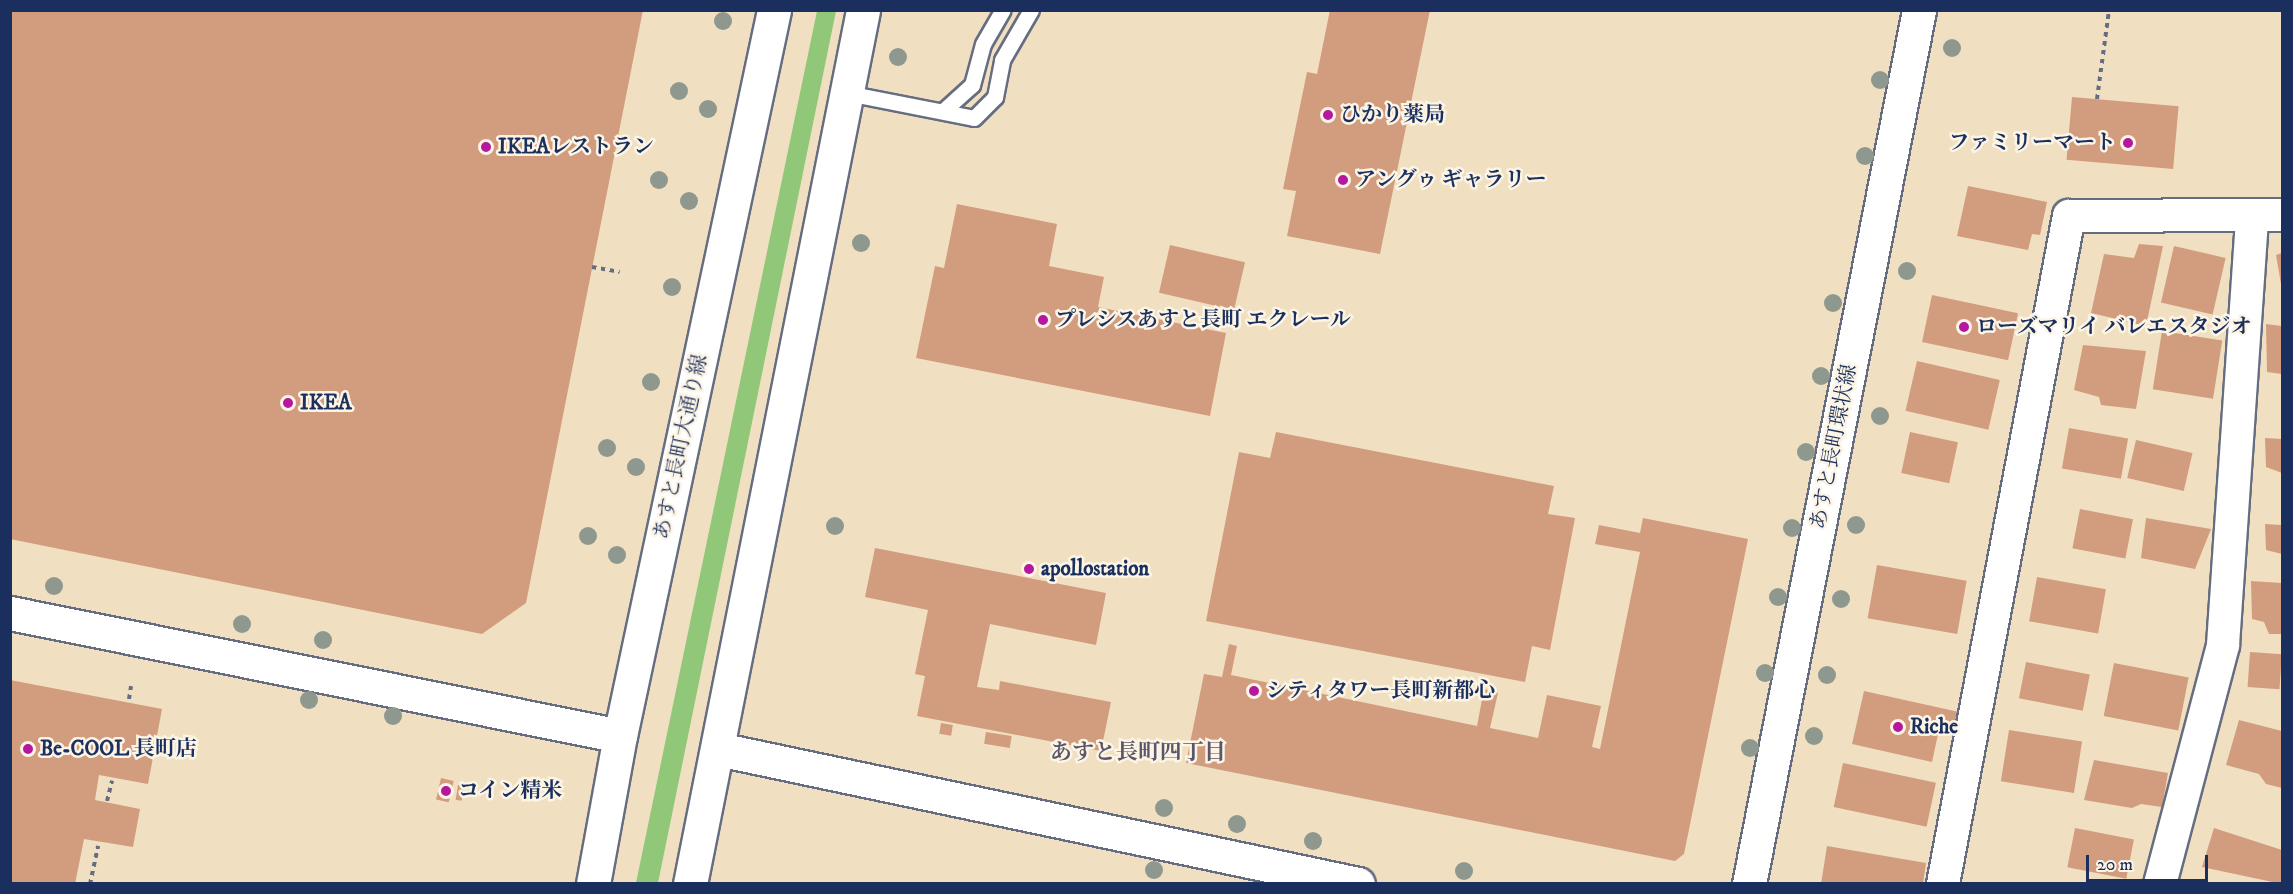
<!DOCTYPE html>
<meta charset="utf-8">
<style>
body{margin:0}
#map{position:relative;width:2293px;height:894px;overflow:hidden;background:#f0e0c1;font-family:"IM FELL DW Pica","Noto Serif JP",serif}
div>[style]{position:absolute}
.green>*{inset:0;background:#91c779}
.building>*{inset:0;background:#d29c7e;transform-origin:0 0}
.path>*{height:4px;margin-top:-2px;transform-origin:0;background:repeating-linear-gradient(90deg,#666d81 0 4.5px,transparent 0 9px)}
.roads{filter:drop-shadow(2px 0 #666d81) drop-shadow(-2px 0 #666d81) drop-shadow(0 2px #666d81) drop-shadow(0 -2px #666d81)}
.lane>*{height:15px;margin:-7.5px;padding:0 7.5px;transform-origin:7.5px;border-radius:7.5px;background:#fff}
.street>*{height:32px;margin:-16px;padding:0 16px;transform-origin:16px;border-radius:16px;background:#fff}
.secondary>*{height:33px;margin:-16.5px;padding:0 16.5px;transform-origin:16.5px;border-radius:16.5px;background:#fff}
.trees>*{width:18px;height:18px;margin:-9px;border-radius:50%;background:#8e988f}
.dots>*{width:16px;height:16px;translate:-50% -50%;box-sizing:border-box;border:3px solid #fcf5e5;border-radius:50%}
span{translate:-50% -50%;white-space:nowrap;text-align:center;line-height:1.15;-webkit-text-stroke:5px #fcf5e5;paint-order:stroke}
.poi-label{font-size:21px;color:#1b2f5e;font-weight:700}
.left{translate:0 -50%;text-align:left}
.right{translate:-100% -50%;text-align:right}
.street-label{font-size:21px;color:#1b2f5e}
.neighbourhood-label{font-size:22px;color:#5b5569;font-weight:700}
.frame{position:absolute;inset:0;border:12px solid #1b2f5e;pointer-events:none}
.scale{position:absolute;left:2086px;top:855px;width:122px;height:27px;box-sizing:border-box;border:3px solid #1b2f5e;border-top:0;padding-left:8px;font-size:18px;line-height:21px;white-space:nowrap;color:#1b2f5e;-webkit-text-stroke:4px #fcf5e5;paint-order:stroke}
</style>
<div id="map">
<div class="green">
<div style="clip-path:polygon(817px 11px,836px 11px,658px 883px,636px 883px)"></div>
</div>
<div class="building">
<div style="clip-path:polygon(10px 10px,643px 10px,526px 603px,482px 634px,10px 539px)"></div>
<div style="clip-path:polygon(1330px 10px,1430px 10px,1380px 254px,1287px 236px,1296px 191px,1283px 189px,1307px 72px,1317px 74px)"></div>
<div style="left:2072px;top:97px;width:107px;height:63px;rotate:5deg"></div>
<div style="clip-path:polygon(1968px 186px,2047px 202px,2040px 235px,2032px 234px,2028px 250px,1957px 236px)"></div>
<div style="clip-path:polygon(957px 204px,1057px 224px,1049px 266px,1104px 277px,1098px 307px,1226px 333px,1210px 416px,916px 358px,935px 266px,944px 268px)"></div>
<div style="clip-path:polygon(2139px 244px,2163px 246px,2146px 326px,2091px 313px,2104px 254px,2134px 258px)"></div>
<div style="left:1170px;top:245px;width:77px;height:49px;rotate:13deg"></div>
<div style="left:2174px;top:246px;width:53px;height:58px;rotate:13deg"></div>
<div style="clip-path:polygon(2282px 253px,2282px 284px,2281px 284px,2276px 255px)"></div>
<div style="left:1932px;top:295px;width:88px;height:48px;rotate:12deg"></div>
<div style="clip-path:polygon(2266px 324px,2282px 326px,2282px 374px,2267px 372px)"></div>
<div style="left:2162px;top:331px;width:61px;height:59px;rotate:9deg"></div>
<div style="clip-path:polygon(2083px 345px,2146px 351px,2136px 409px,2101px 405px,2099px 397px,2074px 390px)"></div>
<div style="left:1917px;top:361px;width:85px;height:51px;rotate:13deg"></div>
<div style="left:2069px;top:428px;width:60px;height:41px;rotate:10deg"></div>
<div style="clip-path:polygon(1276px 432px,1554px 486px,1548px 514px,1575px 518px,1550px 650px,1532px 646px,1525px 682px,1206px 621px,1239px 452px,1270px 458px)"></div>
<div style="left:1910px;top:432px;width:49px;height:42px;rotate:12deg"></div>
<div style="clip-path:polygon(2265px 438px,2282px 439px,2282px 473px,2266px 467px)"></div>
<div style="left:2136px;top:440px;width:58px;height:39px;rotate:13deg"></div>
<div style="left:2080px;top:509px;width:54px;height:40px;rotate:11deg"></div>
<div style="clip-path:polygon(1643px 518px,1748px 539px,1684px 854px,1675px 861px,1186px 763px,1204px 674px,1222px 677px,1229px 644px,1237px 646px,1231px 675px,1477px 726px,1484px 689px,1498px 693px,1490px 728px,1538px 738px,1547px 695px,1601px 706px,1592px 747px,1600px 749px,1640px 552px,1595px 544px,1599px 525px,1640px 533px)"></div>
<div style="clip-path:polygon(2146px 518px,2211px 529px,2195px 569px,2141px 558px)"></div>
<div style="clip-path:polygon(2265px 524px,2282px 525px,2282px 554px,2266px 550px)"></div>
<div style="clip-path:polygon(875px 548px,1106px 593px,1096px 645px,990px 624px,977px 687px,999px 690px,1000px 681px,1111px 702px,1101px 751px,917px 716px,925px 676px,915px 674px,928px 610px,865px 597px)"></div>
<div style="left:1877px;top:565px;width:91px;height:54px;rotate:10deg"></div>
<div style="left:2037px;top:577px;width:70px;height:45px;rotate:10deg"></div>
<div style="clip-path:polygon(2251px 581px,2282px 583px,2282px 634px,2269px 634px,2264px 622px,2252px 619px)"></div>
<div style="left:2250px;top:652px;width:32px;height:35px;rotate:4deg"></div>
<div style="left:2026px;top:662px;width:65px;height:37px;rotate:11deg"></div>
<div style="left:2114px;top:663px;width:76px;height:54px;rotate:11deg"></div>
<div style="clip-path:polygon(10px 680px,162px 709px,148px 784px,99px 775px,95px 800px,140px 809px,133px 847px,84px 839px,75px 884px,10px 884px)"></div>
<div style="clip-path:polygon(1864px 691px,1959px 712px,1955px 728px,1940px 725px,1932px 762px,1852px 744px)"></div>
<div style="clip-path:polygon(2239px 720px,2282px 731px,2282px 788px,2266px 784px,2259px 774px,2226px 765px)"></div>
<div style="left:941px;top:723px;width:12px;height:11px;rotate:9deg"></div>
<div style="left:2009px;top:730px;width:74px;height:52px;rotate:9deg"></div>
<div style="left:986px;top:732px;width:26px;height:12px;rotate:9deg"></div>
<div style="clip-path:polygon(2094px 760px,2168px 773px,2162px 807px,2141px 804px,2132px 808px,2084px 800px)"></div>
<div style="left:1843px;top:763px;width:95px;height:45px;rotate:12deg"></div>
<div style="left:441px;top:778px;width:13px;height:22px;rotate:13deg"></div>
<div style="left:458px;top:785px;width:6px;height:15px;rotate:9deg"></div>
<div style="left:2075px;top:828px;width:60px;height:40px;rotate:11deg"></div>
<div style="clip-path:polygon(2214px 828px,2282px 850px,2282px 884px,2202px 867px)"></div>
<div style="clip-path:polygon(1827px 846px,1926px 863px,1923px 884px,1821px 884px)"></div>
</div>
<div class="path">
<div style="left:2097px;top:99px;width:90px;rotate:-82.3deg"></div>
<div style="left:592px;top:267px;width:28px;rotate:10deg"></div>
<div style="left:129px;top:699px;width:13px;rotate:-81deg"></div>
<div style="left:107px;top:801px;width:21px;rotate:-76deg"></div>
<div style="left:90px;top:884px;width:39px;rotate:-78deg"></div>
</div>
<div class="roads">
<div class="lane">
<div style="left:847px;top:93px;width:129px;rotate:11.1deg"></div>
<div style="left:974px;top:118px;width:30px;rotate:-45deg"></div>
<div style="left:995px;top:97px;width:38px;rotate:-79deg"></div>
<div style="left:1002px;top:60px;width:58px;rotate:-59.9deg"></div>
<div style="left:943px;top:111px;width:39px;rotate:-42deg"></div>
<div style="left:972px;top:85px;width:42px;rotate:-75deg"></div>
<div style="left:983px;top:44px;width:39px;rotate:-60deg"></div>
</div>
<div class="street">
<div style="left:1943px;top:884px;width:680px;rotate:-79.32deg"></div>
<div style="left:2069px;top:216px;width:213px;rotate:-0.3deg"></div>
<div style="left:2160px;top:884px;width:247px;rotate:-75.2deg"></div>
<div style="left:2223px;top:645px;width:429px;rotate:-86.1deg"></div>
</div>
<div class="secondary">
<div style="left:10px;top:613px;width:622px;rotate:11.4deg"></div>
<div style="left:718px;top:749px;width:654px;rotate:11.91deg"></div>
<div style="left:593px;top:884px;width:150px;rotate:-79.7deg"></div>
<div style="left:620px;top:736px;width:742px;rotate:-78.02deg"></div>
<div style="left:690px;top:884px;width:891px;rotate:-78.8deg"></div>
<div style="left:1749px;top:884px;width:890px;rotate:-78.99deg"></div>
</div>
</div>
<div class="trees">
<div style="left:723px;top:21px"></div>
<div style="left:1952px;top:48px"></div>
<div style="left:898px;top:57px"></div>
<div style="left:1880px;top:80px"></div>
<div style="left:679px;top:91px"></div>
<div style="left:708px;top:109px"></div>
<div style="left:1865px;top:156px"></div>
<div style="left:659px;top:180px"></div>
<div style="left:689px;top:201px"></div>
<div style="left:861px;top:243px"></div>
<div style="left:1907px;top:271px"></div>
<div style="left:672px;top:287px"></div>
<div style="left:1833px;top:303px"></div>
<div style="left:1821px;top:376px"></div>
<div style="left:651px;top:382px"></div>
<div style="left:1880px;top:416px"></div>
<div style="left:607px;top:448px"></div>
<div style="left:1806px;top:452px"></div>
<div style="left:636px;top:467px"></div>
<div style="left:1856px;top:525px"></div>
<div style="left:835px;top:526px"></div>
<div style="left:1792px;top:528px"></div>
<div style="left:588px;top:536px"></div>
<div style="left:617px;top:555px"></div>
<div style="left:54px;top:586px"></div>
<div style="left:1778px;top:597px"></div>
<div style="left:1841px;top:599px"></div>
<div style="left:242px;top:624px"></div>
<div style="left:323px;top:640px"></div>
<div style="left:1765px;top:673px"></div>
<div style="left:1827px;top:675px"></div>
<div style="left:309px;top:700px"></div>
<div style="left:393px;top:716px"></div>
<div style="left:1814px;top:736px"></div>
<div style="left:1750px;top:748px"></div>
<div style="left:1164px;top:808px"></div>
<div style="left:1237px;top:824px"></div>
<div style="left:1313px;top:841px"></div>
<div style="left:1154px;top:870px"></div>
<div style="left:1464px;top:871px"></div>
</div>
<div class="dots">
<div style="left:1328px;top:115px;background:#b5179e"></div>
<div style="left:2128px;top:143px;background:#b5179e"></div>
<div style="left:486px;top:147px;background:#b5179e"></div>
<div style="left:1343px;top:180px;background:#b5179e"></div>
<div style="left:1043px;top:320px;background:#b5179e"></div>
<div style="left:1964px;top:327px;background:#b5179e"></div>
<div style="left:288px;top:403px;background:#b5179e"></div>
<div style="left:1029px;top:569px;background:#b5179e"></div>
<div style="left:1254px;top:691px;background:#b5179e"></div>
<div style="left:1898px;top:727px;background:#b5179e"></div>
<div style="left:28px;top:749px;background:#b5179e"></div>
<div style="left:446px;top:791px;background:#b5179e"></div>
</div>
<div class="poi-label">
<span class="left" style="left:1340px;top:115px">ひかり薬局</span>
<span class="right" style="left:2116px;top:143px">ファミリーマート</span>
<span class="left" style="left:498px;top:147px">IKEAレストラン</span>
<span class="left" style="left:1355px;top:180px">アングゥ ギャラリー</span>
<span class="left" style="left:1055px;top:320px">プレシスあすと長町 エクレール</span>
<span class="left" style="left:1976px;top:327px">ローズマリイ バレエスタジオ</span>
<span class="left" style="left:300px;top:403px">IKEA</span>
<span class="left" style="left:1041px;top:569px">apollostation</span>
<span class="left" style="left:1266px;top:691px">シティタワー長町新都心</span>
<span class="left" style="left:1910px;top:727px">Riche</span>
<span class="left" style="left:40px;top:749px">Be-COOL 長町店</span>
<span class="left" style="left:458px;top:791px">コイン精米</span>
</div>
<div class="street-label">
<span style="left:681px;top:447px;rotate:-78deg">あすと長町大通り線</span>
<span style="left:1834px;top:447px;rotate:-79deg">あすと長町環状線</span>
</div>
<div class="neighbourhood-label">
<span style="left:1138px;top:753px">あすと長町四丁目</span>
</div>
<div class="frame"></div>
<div class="scale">20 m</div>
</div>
